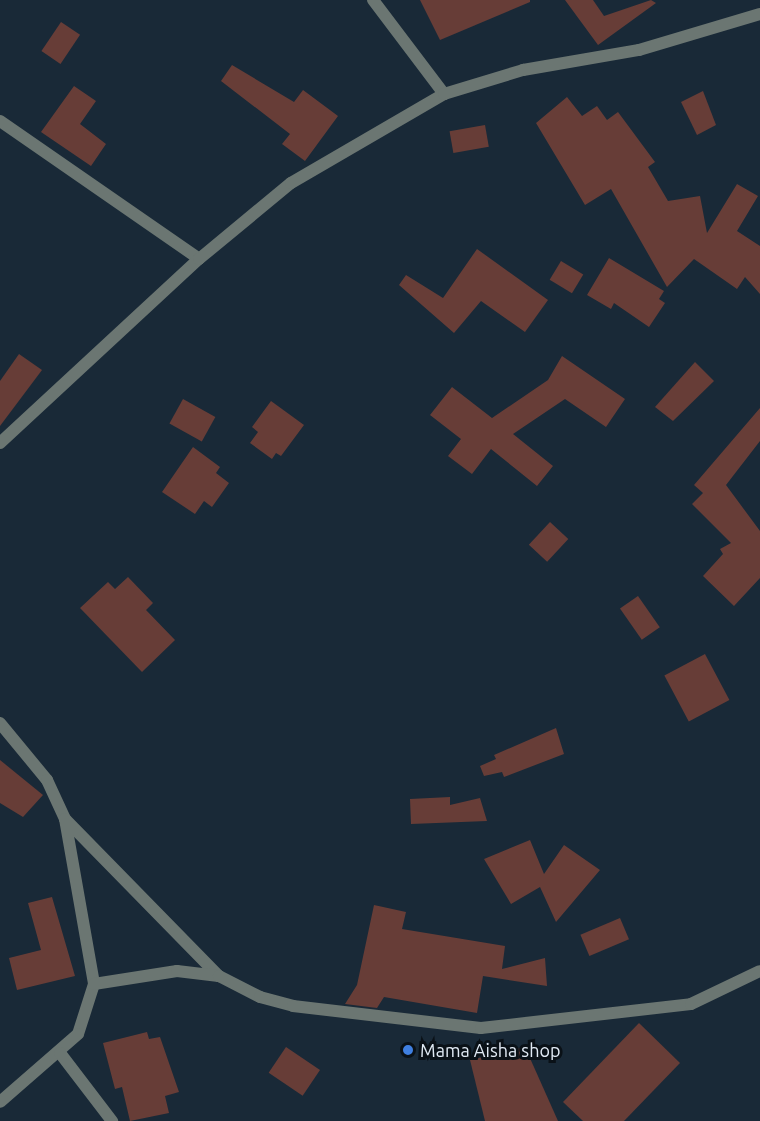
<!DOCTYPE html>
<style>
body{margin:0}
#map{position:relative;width:760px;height:1121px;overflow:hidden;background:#192937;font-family:Ubuntu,sans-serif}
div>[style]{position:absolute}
.building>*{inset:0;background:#673d37;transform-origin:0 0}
.minor>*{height:12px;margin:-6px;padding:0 6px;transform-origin:6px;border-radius:6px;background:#6b7672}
.dots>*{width:16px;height:16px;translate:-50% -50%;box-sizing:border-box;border:3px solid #0a1117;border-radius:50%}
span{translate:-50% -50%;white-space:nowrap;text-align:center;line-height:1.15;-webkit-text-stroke:6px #0a1117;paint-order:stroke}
.poi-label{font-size:18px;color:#e1eaf4}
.left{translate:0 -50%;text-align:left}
</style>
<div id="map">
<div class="building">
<div style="clip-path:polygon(420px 0,530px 0,530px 2px,440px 40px)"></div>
<div style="clip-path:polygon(565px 0,593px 0,604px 16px,651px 0,656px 3px,598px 45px)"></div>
<div style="left:61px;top:22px;width:23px;height:35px;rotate:34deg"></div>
<div style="clip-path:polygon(232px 65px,294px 102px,303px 90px,338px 116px,305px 161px,282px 144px,290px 134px,221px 81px)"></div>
<div style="clip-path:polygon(74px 86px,96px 101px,80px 124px,106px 144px,91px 166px,41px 132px)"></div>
<div style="clip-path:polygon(703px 91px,716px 125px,697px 135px,681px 102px)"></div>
<div style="clip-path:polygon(567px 97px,582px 116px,597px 106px,607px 120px,618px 112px,655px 162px,648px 167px,668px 201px,700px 196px,707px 233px,737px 184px,758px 196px,737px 231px,760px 246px,760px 294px,745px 277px,737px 289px,694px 259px,667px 287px,611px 189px,585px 205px,536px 123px)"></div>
<div style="left:485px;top:125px;width:22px;height:36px;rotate:80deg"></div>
<div style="clip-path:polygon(477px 249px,548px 300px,525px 332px,481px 301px,454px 333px,399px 285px,406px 275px,443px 298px)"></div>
<div style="clip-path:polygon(609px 258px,664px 291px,659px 299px,665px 303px,649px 327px,614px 303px,611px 309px,587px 295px)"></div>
<div style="left:561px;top:261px;width:26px;height:22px;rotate:31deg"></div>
<div style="clip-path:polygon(19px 354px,42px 370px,0 426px,0 381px)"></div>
<div style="clip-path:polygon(562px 356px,625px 399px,606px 427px,565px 399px,513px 434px,553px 466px,537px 486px,491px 449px,472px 474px,448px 456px,461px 439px,430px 415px,452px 387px,492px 418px,548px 380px)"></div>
<div style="clip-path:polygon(695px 362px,714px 381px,673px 421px,655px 407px)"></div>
<div style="left:183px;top:399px;width:37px;height:28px;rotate:29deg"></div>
<div style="clip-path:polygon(271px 401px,304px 425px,281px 456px,276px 453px,272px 459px,250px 443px,258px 432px,252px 427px)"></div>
<div style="clip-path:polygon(760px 408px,760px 441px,726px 485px,760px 531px,760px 578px,734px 606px,703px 576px,723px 554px,720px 549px,731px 543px,692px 504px,703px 493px,694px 485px)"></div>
<div style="clip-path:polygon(193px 447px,220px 467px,216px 473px,229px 483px,212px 507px,204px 501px,195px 514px,162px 492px)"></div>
<div style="left:550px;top:522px;width:25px;height:31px;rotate:43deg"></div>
<div style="clip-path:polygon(128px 577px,153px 603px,146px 610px,175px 640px,142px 672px,80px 608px,108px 582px,115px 589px)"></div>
<div style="left:638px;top:596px;width:38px;height:22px;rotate:55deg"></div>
<div style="left:705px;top:654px;width:52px;height:46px;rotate:62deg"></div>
<div style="clip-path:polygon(556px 728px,564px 754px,504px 777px,502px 772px,484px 776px,480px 766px,496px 759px,494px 755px)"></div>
<div style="clip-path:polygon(0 760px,43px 795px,23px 817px,0 803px)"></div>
<div style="clip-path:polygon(450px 797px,450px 805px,480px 798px,487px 821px,411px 824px,410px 799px)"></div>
<div style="clip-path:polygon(530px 840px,544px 874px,564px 845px,600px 870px,556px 922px,540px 887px,511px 904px,484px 859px)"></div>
<div style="clip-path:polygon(52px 897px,75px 976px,17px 990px,9px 958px,41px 950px,28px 903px)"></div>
<div style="clip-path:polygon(374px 905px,406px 912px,402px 929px,505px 946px,502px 969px,545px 958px,547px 986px,483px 976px,477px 1013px,384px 997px,377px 1008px,345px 1004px,357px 985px)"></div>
<div style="left:620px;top:918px;width:23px;height:43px;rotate:67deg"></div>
<div style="clip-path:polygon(639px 1023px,680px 1063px,624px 1121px,583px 1121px,563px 1102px)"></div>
<div style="clip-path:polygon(147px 1032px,149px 1039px,160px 1037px,179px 1092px,165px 1096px,169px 1113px,130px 1121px,122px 1087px,115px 1089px,103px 1043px)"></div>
<div style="left:286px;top:1047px;width:41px;height:31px;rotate:34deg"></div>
<div style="clip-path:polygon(525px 1047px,558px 1121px,485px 1121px,470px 1060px)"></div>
</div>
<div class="minor">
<div style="left:373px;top:0;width:118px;rotate:52.9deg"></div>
<div style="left:0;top:121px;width:242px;rotate:34.7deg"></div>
<div style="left:0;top:443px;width:271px;rotate:-42.8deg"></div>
<div style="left:199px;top:259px;width:119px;rotate:-39.6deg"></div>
<div style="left:291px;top:183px;width:177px;rotate:-30.2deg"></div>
<div style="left:444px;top:94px;width:83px;rotate:-16.9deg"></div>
<div style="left:523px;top:70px;width:118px;rotate:-9.8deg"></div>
<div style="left:639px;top:50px;width:126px;rotate:-16.6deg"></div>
<div style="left:0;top:723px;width:74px;rotate:50.5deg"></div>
<div style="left:47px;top:780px;width:43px;rotate:65.2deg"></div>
<div style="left:65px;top:819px;width:168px;rotate:80deg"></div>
<div style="left:94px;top:984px;width:52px;rotate:107.7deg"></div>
<div style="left:78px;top:1034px;width:103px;rotate:138.9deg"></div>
<div style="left:65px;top:819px;width:220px;rotate:45.6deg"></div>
<div style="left:94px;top:984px;width:84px;rotate:-8.9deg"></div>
<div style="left:177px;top:971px;width:42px;rotate:6.8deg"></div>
<div style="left:219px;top:976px;width:46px;rotate:27.1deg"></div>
<div style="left:260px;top:997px;width:34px;rotate:15deg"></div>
<div style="left:293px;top:1006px;width:189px;rotate:6.7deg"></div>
<div style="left:481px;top:1028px;width:211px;rotate:-6.5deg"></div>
<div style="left:691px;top:1004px;width:76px;rotate:-25.6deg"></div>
<div style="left:60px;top:1053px;width:86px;rotate:52.6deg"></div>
</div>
<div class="dots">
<div style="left:408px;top:1050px;background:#3f7fe0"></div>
</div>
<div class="poi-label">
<span class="left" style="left:420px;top:1050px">Mama Aisha shop</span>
</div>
</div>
